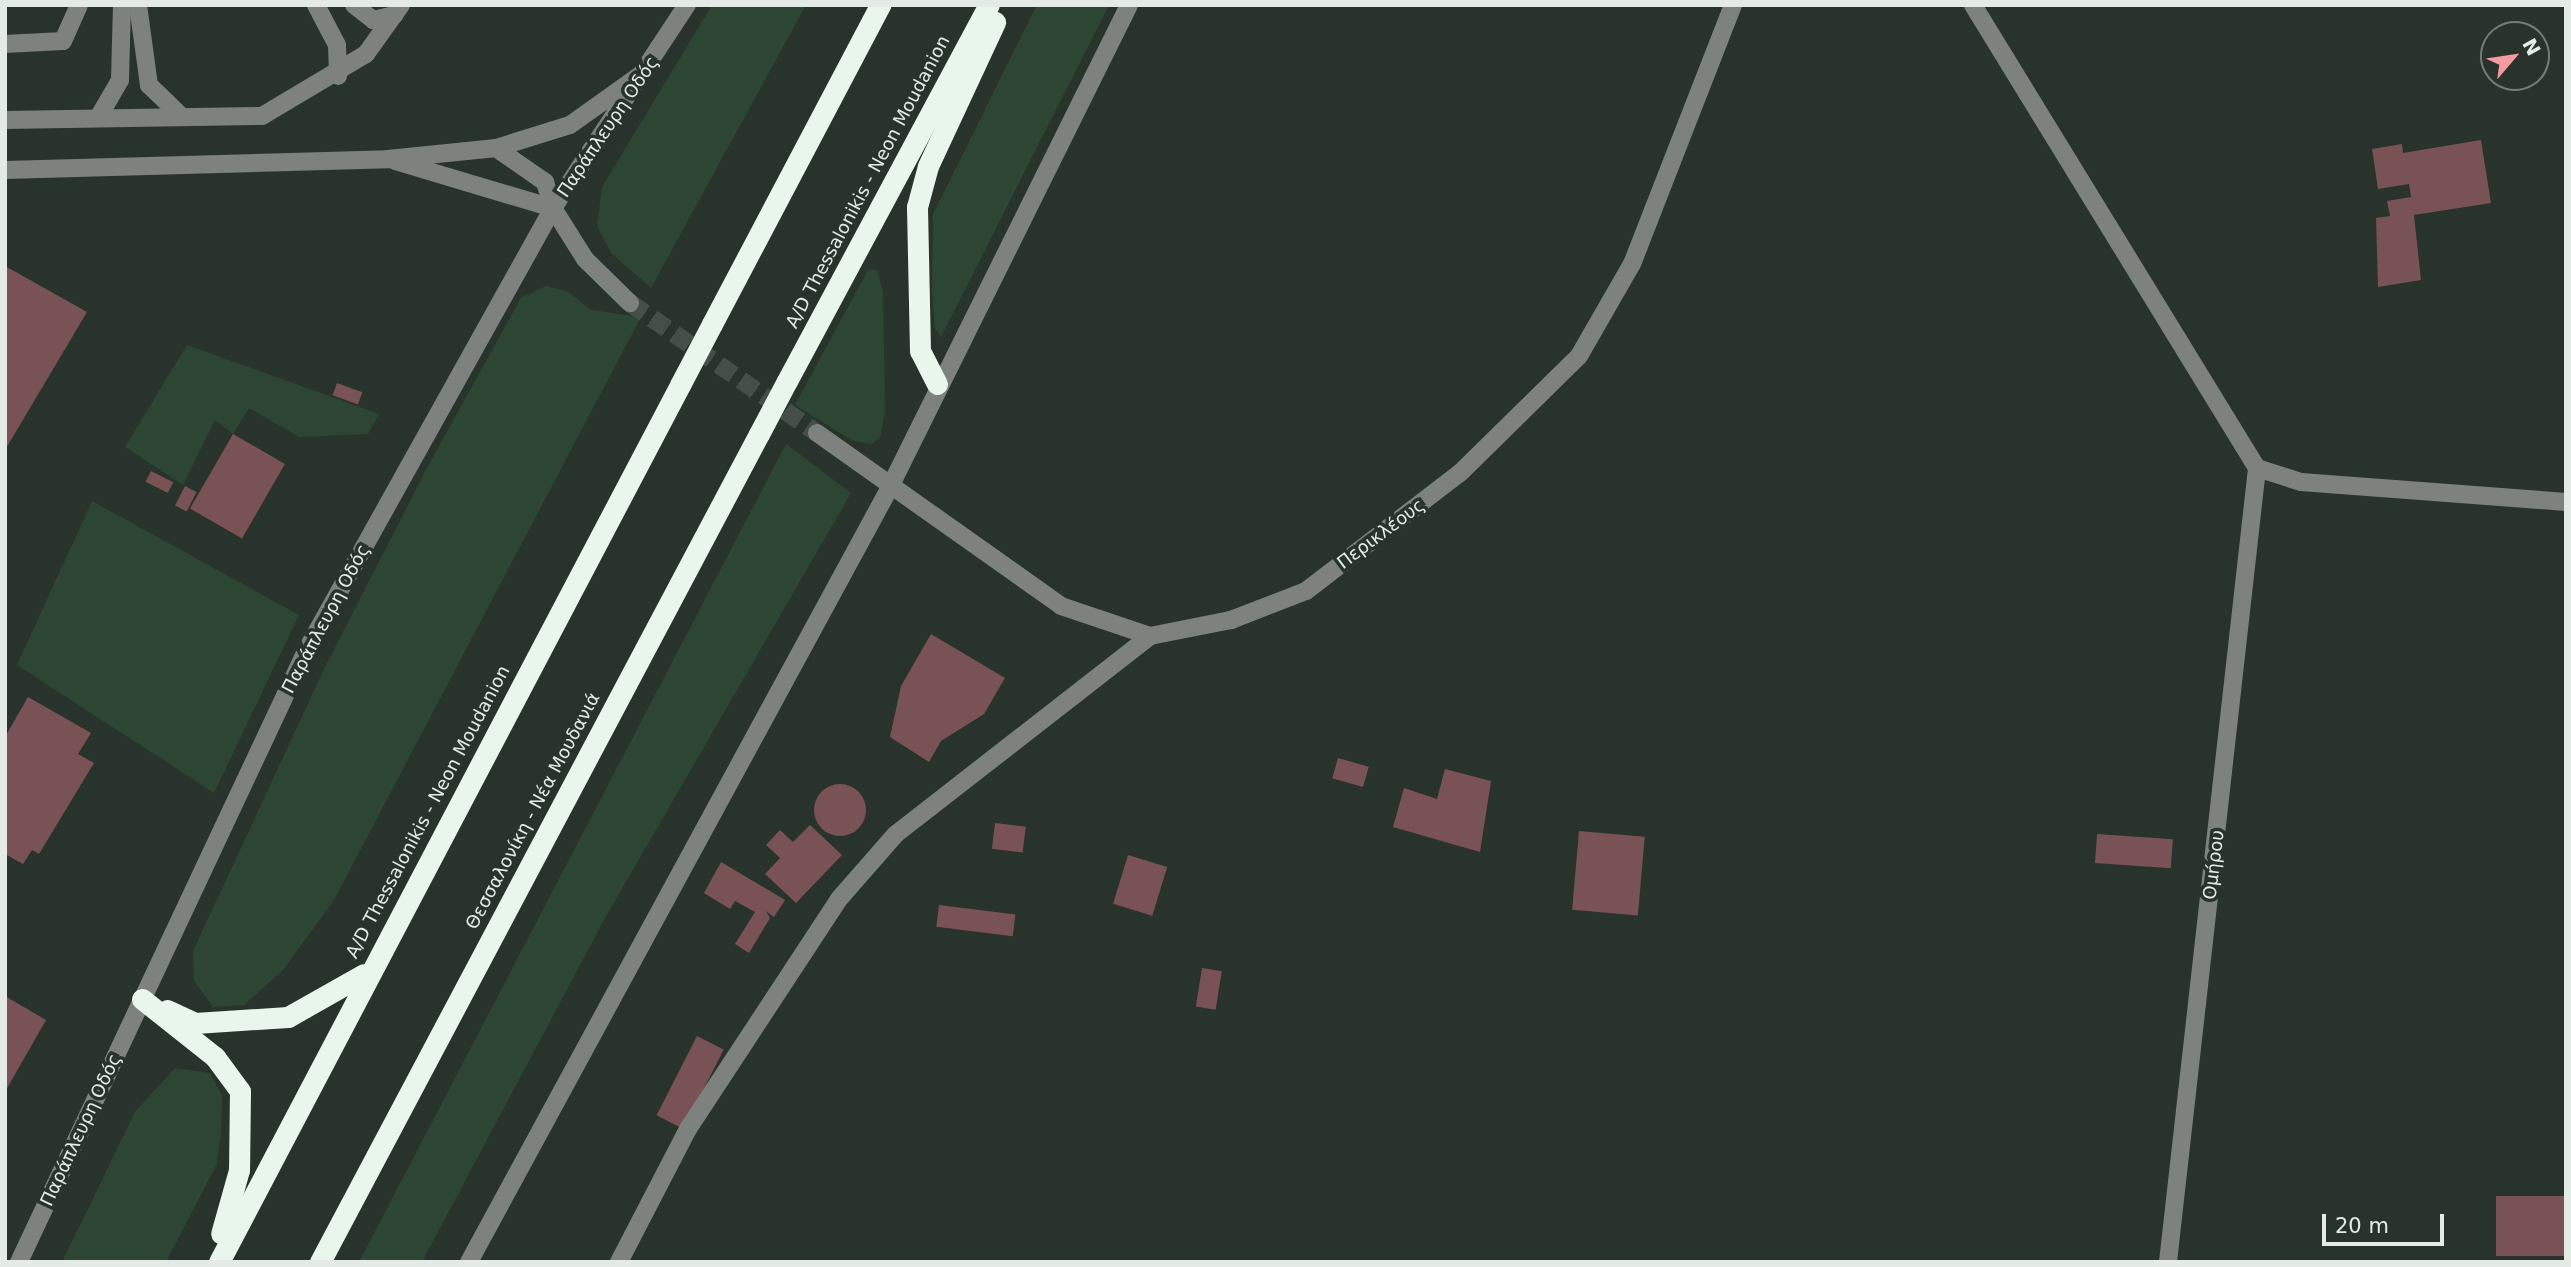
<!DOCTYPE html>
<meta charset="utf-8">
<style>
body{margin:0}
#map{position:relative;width:2571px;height:1267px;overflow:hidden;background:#28332b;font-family:"DejaVu Sans",sans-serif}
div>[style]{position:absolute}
.green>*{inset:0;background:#2d4634}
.building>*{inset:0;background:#785255;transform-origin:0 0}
.round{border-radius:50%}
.minor-tunnel>*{height:18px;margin-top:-9px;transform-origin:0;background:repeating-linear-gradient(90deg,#444f47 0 18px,transparent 0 27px)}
.minor>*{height:18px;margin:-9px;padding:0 9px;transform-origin:9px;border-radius:9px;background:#7d827e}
.highway>*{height:21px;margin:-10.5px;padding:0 10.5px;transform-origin:10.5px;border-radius:10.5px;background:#e8f6eb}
.highway-bridge>*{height:21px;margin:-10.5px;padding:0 10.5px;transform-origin:10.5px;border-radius:10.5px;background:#e8f6eb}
span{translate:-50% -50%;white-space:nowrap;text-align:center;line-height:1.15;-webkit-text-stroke:7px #28332b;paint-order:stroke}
.street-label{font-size:18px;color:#e4ebe6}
.frame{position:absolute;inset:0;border:7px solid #e4ebe6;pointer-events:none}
.north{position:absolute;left:2480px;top:21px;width:70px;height:70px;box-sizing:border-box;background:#28332b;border:2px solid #737d76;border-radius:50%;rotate:61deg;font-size:19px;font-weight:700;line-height:28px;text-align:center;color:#e4ebe6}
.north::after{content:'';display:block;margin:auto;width:24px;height:32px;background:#f49aa1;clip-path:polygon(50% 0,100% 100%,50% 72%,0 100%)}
.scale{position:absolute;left:2322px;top:1214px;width:122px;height:32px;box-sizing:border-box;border:4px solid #e4ebe6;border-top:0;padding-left:9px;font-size:21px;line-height:24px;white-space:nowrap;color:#e4ebe6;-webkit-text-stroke:5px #28332b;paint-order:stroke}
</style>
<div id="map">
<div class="green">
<div style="clip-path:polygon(712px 5px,806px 5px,651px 288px,611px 253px,597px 226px,602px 187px)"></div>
<div style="clip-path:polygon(1037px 5px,1109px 5px,941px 337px,935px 329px,932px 289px,933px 214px)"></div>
<div style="clip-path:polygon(868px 270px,877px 270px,883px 291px,885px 413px,880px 437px,872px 444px,853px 441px,795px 405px)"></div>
<div style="clip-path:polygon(546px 286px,567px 291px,591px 310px,641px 317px,334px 900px,283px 970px,244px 1005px,213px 1007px,194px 981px,193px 951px,325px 667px,429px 464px,521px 298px)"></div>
<div style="clip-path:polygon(187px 345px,379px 414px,368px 434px,299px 437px,249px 408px,233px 434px,215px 420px,183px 485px,125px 447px)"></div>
<div style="clip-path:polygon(786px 444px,851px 493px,605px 918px,422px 1262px,359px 1262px)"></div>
<div style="clip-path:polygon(92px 501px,299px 615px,214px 793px,17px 665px)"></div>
<div style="clip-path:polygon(175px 1068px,210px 1073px,222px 1096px,221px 1131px,217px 1164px,166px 1262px,62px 1262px,135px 1112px)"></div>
</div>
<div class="building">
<div style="clip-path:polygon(2481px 140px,2491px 203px,2414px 215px,2421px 280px,2378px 287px,2376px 218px,2390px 216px,2387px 201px,2411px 197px,2409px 184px,2378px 189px,2372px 149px,2402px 144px,2403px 153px)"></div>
<div style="clip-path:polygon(5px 266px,87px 312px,5px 450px)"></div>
<div style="left:337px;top:383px;width:27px;height:13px;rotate:20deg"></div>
<div style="left:233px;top:434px;width:60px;height:86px;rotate:30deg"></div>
<div style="left:151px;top:471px;width:25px;height:12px;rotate:27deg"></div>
<div style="left:185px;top:486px;width:13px;height:22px;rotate:27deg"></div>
<div style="clip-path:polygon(931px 634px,1005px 678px,984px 714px,941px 741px,929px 762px,890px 737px,901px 686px)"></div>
<div style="clip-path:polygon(28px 697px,91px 733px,78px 754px,94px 763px,39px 854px,32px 850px,23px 864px,5px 854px,5px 737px)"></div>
<div style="left:1338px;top:758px;width:32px;height:21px;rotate:16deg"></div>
<div style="clip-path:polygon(1445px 769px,1491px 781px,1480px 852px,1393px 827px,1404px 788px,1437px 799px)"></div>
<div class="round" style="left:814px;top:784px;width:52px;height:52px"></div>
<div style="left:995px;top:823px;width:31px;height:26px;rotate:7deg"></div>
<div style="clip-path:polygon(810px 825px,842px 855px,796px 903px,765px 874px,780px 858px,766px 845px,780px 830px,793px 842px)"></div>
<div style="left:1579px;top:831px;width:66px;height:79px;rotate:5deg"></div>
<div style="left:2097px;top:834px;width:76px;height:29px;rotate:4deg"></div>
<div style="left:1128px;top:855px;width:41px;height:51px;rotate:17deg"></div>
<div style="clip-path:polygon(721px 862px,785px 900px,774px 917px,766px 911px,770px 918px,749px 953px,735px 944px,755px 912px,735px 901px,730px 909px,704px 893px)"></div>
<div style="left:939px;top:905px;width:77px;height:22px;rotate:7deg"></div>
<div style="left:1202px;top:968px;width:20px;height:39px;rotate:9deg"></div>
<div style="clip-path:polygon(5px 996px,46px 1020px,5px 1092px)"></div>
<div style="left:697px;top:1036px;width:30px;height:89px;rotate:27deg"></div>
<div style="left:2566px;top:1196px;width:60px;height:70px;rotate:90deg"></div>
</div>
<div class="minor-tunnel">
<div style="left:630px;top:303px;width:228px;rotate:34.8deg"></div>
</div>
<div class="minor">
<div style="left:138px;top:5px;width:81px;rotate:82.2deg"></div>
<div style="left:149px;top:85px;width:45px;rotate:44.1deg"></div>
<div style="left:316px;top:5px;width:45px;rotate:62.3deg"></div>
<div style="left:337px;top:45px;width:31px;rotate:88deg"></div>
<div style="left:354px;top:5px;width:24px;rotate:38deg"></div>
<div style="left:373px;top:20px;width:22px;rotate:-13deg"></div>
<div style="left:1973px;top:5px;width:543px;rotate:58.48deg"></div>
<div style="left:2257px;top:468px;width:46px;rotate:17.7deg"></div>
<div style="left:2301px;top:482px;width:266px;rotate:4.3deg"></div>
<div style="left:5px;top:44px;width:58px;rotate:-3deg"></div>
<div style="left:63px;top:41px;width:39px;rotate:-66deg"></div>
<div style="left:98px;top:118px;width:44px;rotate:-59.9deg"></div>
<div style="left:120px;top:80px;width:75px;rotate:-88.5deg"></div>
<div style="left:5px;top:120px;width:257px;rotate:-0.9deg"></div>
<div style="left:262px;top:116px;width:121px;rotate:-30.8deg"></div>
<div style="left:366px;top:54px;width:60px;rotate:-54.5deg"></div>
<div style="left:496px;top:148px;width:77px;rotate:-17.3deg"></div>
<div style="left:570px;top:125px;width:86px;rotate:-35.5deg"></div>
<div style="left:395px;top:161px;width:165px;rotate:16.6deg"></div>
<div style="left:5px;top:170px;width:383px;rotate:-1.6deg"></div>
<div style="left:388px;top:159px;width:109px;rotate:-5.8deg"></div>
<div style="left:496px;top:148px;width:60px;rotate:34.8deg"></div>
<div style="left:545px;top:182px;width:27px;rotate:73deg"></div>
<div style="left:553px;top:208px;width:60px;rotate:57.9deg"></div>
<div style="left:585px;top:259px;width:63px;rotate:44.4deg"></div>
<div style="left:817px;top:433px;width:299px;rotate:35.3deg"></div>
<div style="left:1061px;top:606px;width:94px;rotate:18.6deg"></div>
<div style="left:1150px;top:636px;width:83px;rotate:-11.2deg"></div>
<div style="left:1231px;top:620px;width:80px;rotate:-21.1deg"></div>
<div style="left:1306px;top:591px;width:194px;rotate:-37.5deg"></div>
<div style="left:1460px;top:473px;width:167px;rotate:-44.5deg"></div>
<div style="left:1579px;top:356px;width:106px;rotate:-60.1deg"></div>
<div style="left:1632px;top:264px;width:278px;rotate:-68.7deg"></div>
<div style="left:19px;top:1262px;width:675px;rotate:-64.84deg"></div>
<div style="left:306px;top:651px;width:507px;rotate:-60.86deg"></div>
<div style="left:553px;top:208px;width:243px;rotate:-56.6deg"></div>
<div style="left:469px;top:1262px;width:880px;rotate:-61.48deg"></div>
<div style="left:889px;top:489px;width:540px;rotate:-63.62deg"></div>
<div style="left:619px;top:1262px;width:150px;rotate:-62.6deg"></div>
<div style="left:688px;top:1129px;width:275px;rotate:-56.7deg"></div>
<div style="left:839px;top:899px;width:86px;rotate:-48.8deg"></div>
<div style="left:896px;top:834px;width:322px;rotate:-37.9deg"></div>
<div style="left:2168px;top:1262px;width:799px;rotate:-83.6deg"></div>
</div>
<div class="highway">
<div style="left:712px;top:324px;width:361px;rotate:-62.2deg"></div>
<div style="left:787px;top:381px;width:427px;rotate:-61.8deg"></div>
<div style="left:937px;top:384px;width:37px;rotate:-117deg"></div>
<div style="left:920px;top:351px;width:144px;rotate:-91.2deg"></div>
<div style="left:917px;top:207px;width:42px;rotate:-75deg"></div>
<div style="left:928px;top:166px;width:159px;rotate:-65deg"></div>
<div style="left:142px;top:999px;width:93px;rotate:38.5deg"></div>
<div style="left:215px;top:1057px;width:42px;rotate:53.7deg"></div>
<div style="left:240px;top:1091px;width:79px;rotate:90.7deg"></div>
<div style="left:239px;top:1170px;width:66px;rotate:105.7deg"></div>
<div style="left:167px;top:1010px;width:31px;rotate:25deg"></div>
<div style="left:195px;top:1023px;width:93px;rotate:-3.7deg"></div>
<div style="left:288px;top:1017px;width:87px;rotate:-29.5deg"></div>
<div style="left:219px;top:1262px;width:991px;rotate:-62.27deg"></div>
<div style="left:320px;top:1262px;width:937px;rotate:-62.07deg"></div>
</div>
<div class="highway-bridge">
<div style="left:680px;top:385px;width:69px;rotate:-62.3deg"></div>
<div style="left:759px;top:434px;width:60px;rotate:-62.2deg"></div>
</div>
<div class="street-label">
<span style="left:608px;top:127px;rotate:-56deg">Παράπλευρη Οδός</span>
<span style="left:868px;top:182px;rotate:-62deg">A/D Thessalonikis - Neon Moudanion</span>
<span style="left:1381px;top:534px;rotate:-37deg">Περικλέους</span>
<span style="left:326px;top:619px;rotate:-62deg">Παράπλευρη Οδός</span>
<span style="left:533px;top:811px;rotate:-62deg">Θεσσαλονίκη - Νέα Μουδανιά</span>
<span style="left:428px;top:812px;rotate:-62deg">A/D Thessalonikis - Neon Moudanion</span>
<span style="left:2214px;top:865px;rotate:-83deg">Ομήρου</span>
<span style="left:81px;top:1130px;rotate:-65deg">Παράπλευρη Οδός</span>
</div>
<div class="frame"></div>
<div class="north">N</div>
<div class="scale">20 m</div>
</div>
